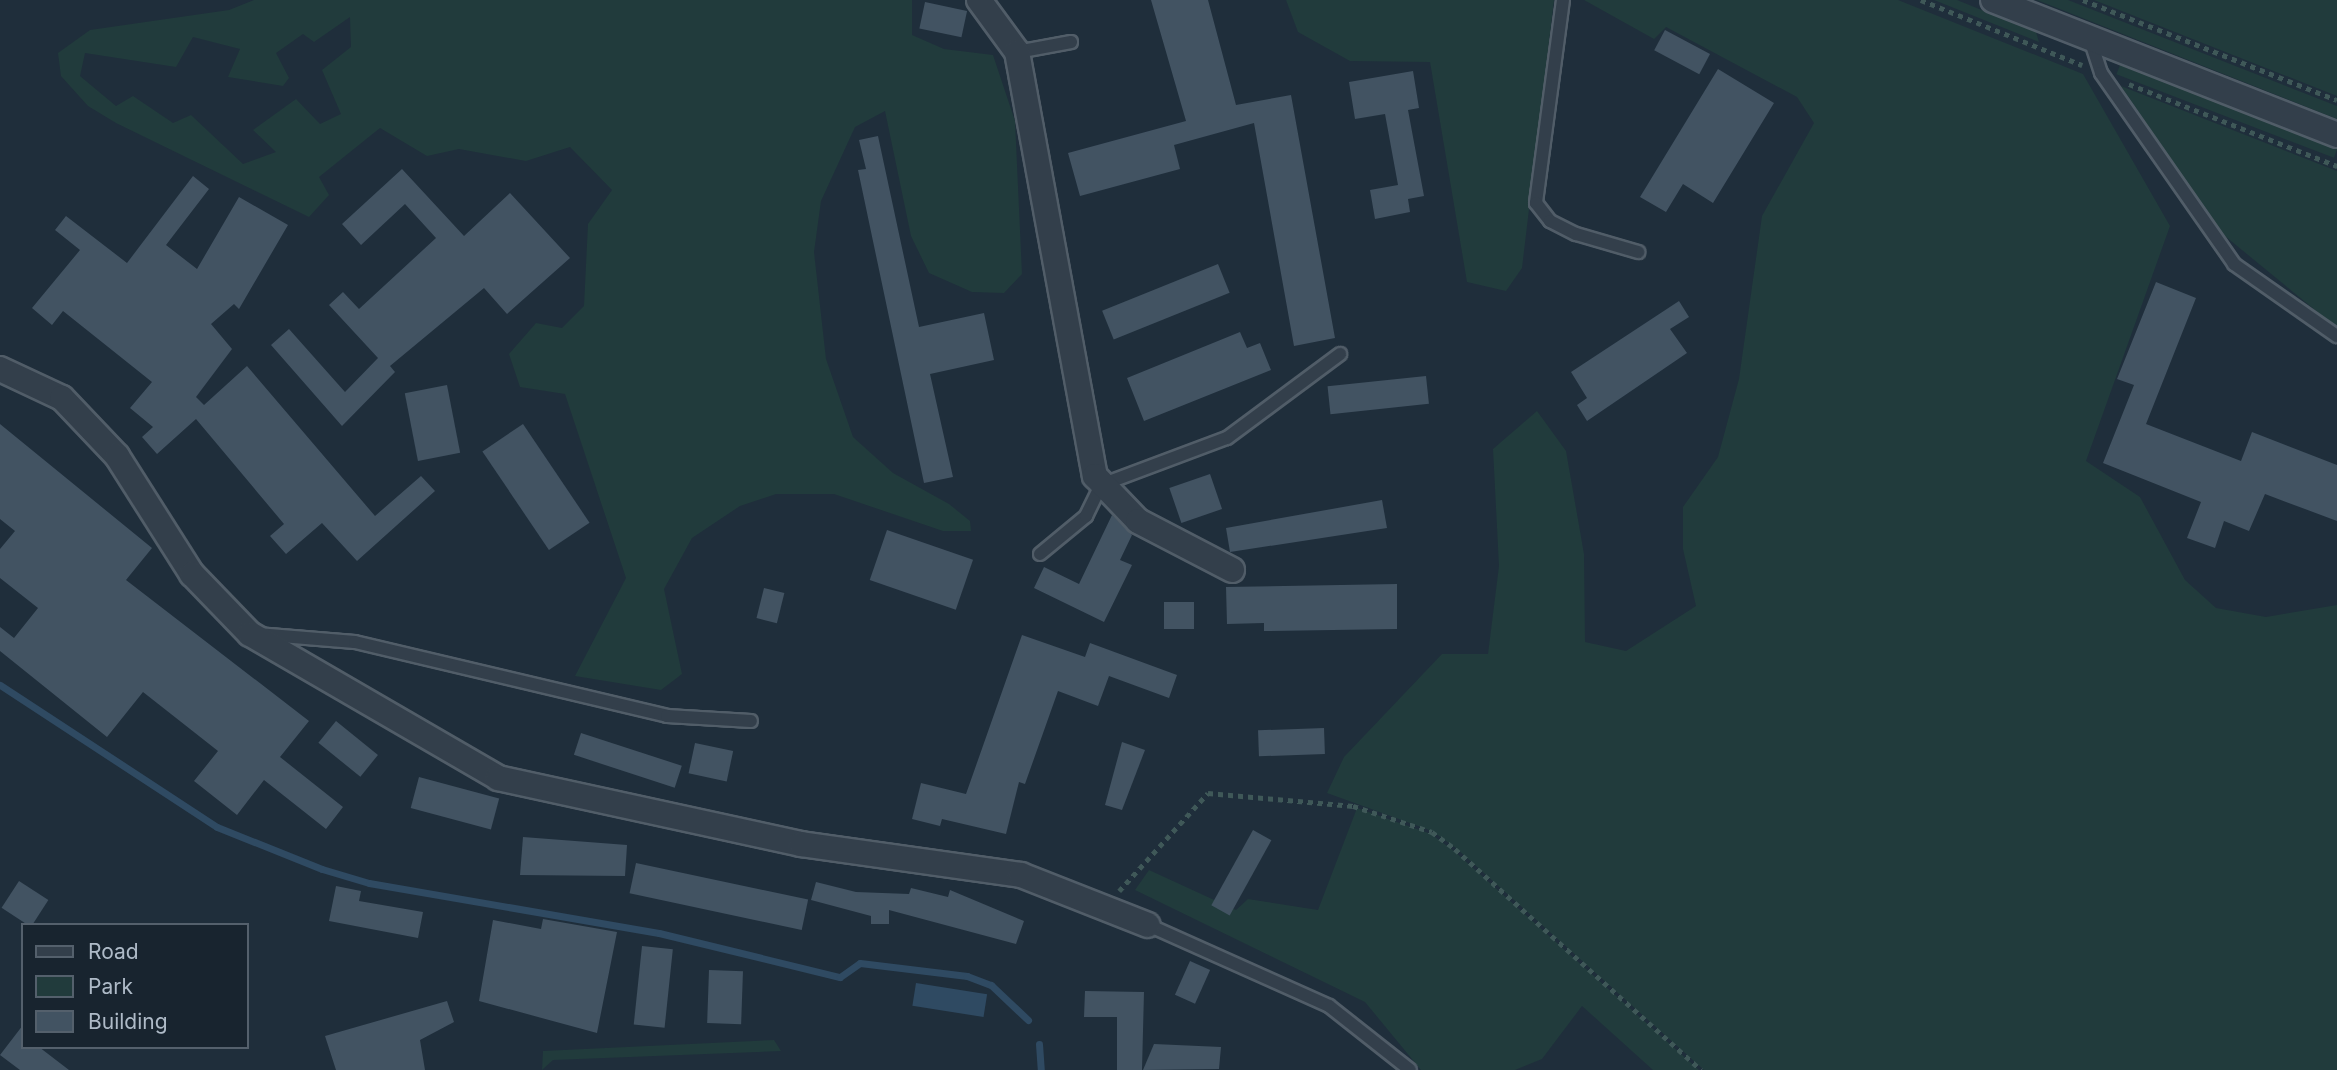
<!DOCTYPE html>
<style>
body{margin:0}
#map{position:relative;width:2337px;height:1070px;overflow:hidden;background:#1f2e3b;font-family:Inter,sans-serif}
div>[style]{position:absolute}
.green>*{inset:0;background:#213b3c;transform-origin:0 0}
.water>*{inset:0;background:#2f4a62;transform-origin:0 0}
.stream>*{height:7px;margin:-3.5px;padding:0 3.5px;transform-origin:3.5px;border-radius:3.5px;background:#2f4a62}
.building>*{inset:0;background:#425362;transform-origin:0 0}
.path>*{height:4.5px;margin-top:-2.25px;transform-origin:0;background:repeating-linear-gradient(90deg,#3f5858 0 5px,transparent 0 10px)}
.roads{filter:drop-shadow(2px 0 #515d68) drop-shadow(-2px 0 #515d68) drop-shadow(0 2px #515d68) drop-shadow(0 -2px #515d68)}
.service>*{height:12px;margin:-6px;padding:0 6px;transform-origin:6px;border-radius:6px;background:#333f4b}
.minor>*{height:24px;margin:-12px;padding:0 12px;transform-origin:12px;border-radius:12px;background:#333f4b}
span{translate:-50% -50%;white-space:nowrap;text-align:center;line-height:1.15;-webkit-text-stroke:5px #18242f;paint-order:stroke}
.legend{position:absolute;left:21px;top:923px;width:228px;height:126px;box-sizing:border-box;background:#18242f;border:2px solid #54606c;margin:0;padding:9px 12px;list-style:none;font-size:21px;color:#aebac7}
.legend li{display:flex;align-items:center;gap:14px;height:35px}
.legend b{width:35px;border:2px solid #54606c}
</style>
<div id="map">
<div class="green">
<div style="clip-path:polygon(evenodd,254px 0,912px 0,912px 35px,944px 49px,993px 55px,1015px 121px,1022px 274px,1004px 293px,972px 292px,929px 273px,911px 236px,885px 111px,855px 127px,821px 201px,814px 252px,826px 359px,853px 437px,893px 473px,949px 504px,970px 521px,971px 531px,943px 531px,834px 494px,776px 494px,740px 506px,692px 538px,664px 589px,682px 674px,661px 690px,575px 676px,626px 578px,565px 394px,520px 387px,509px 354px,536px 323px,562px 328px,584px 306px,588px 224px,612px 190px,570px 147px,526px 161px,459px 149px,427px 156px,380px 128px,319px 177px,329px 195px,309px 217px,116px 123px,88px 106px,61px 76px,58px 53px,90px 30px,229px 10px,254px 0,350px 17px,351px 47px,322px 70px,341px 114px,320px 124px,296px 99px,253px 130px,276px 152px,243px 164px,191px 115px,173px 123px,133px 96px,116px 106px,80px 76px,85px 53px,176px 67px,193px 37px,240px 49px,228px 77px,283px 86px,289px 78px,276px 53px,303px 34px,314px 42px,350px 17px)"></div>
<div style="clip-path:polygon(1286px 0,1554px 0,1522px 268px,1506px 291px,1467px 282px,1430px 62px,1350px 61px,1298px 32px)"></div>
<div style="clip-path:polygon(1584px 0,1898px 0,2083px 74px,2170px 226px,2086px 461px,2140px 497px,2185px 580px,2216px 608px,2266px 617px,2337px 605px,2337px 1070px,1704px 1070px,1456px 848px,1432px 831px,1327px 793px,1344px 757px,1442px 654px,1488px 654px,1499px 566px,1493px 449px,1537px 411px,1566px 451px,1584px 554px,1585px 642px,1626px 651px,1696px 606px,1683px 549px,1683px 507px,1718px 457px,1739px 379px,1762px 216px,1814px 123px,1797px 97px,1666px 27px,1654px 39px)"></div>
<div style="clip-path:polygon(1934px 0,1957px 0,2036px 32px,2039px 42px)"></div>
<div style="clip-path:polygon(2037px 0,2068px 0,2337px 106px,2337px 119px)"></div>
<div style="clip-path:polygon(2095px 0,2337px 0,2337px 96px,2094px 0)"></div>
<div style="left:2120px;top:65px;width:233px;height:10px;rotate:21deg"></div>
<div style="clip-path:polygon(2121px 86px,2337px 171px,2337px 328px,2220px 232px)"></div>
<div style="clip-path:polygon(1357px 808px,1431px 834px,1454px 851px,1699px 1070px,1653px 1070px,1582px 1006px,1542px 1059px,1515px 1070px,1421px 1070px,1365px 1002px,1135px 890px,1149px 870px,1236px 910px,1248px 899px,1318px 910px)"></div>
<div style="clip-path:polygon(774px 1040px,781px 1051px,553px 1060px,542px 1070px,543px 1051px)"></div>
</div>
<div class="water">
<div style="left:916px;top:983px;width:72px;height:23px;rotate:9deg"></div>
</div>
<div class="stream">
<div style="left:0;top:685px;width:259px;rotate:33.2deg"></div>
<div style="left:217px;top:827px;width:113px;rotate:21.8deg"></div>
<div style="left:322px;top:869px;width:49px;rotate:16.6deg"></div>
<div style="left:369px;top:883px;width:294px;rotate:9.8deg"></div>
<div style="left:659px;top:933px;width:186px;rotate:13.7deg"></div>
<div style="left:840px;top:977px;width:24px;rotate:-35deg"></div>
<div style="left:860px;top:963px;width:108px;rotate:6.9deg"></div>
<div style="left:967px;top:976px;width:26px;rotate:21deg"></div>
<div style="left:991px;top:985px;width:51px;rotate:43.4deg"></div>
<div style="left:1039px;top:1044px;width:26px;rotate:86deg"></div>
</div>
<div class="building">
<div style="clip-path:polygon(1151px 0,1208px 0,1236px 105px,1291px 95px,1335px 338px,1294px 346px,1254px 123px,1174px 145px,1180px 169px,1080px 196px,1068px 153px,1186px 121px)"></div>
<div style="left:925px;top:2px;width:43px;height:27px;rotate:12deg"></div>
<div style="left:1665px;top:30px;width:51px;height:23px;rotate:28deg"></div>
<div style="clip-path:polygon(1718px 69px,1774px 103px,1713px 203px,1683px 184px,1666px 212px,1640px 197px)"></div>
<div style="clip-path:polygon(1413px 71px,1419px 108px,1408px 110px,1424px 196px,1408px 199px,1410px 212px,1375px 219px,1370px 190px,1398px 185px,1385px 114px,1355px 119px,1349px 82px)"></div>
<div style="clip-path:polygon(878px 136px,919px 327px,984px 313px,994px 360px,930px 374px,953px 477px,924px 483px,858px 170px,866px 169px,859px 140px)"></div>
<div style="clip-path:polygon(402px 169px,464px 236px,510px 193px,570px 258px,507px 314px,484px 288px,390px 366px,395px 372px,342px 426px,271px 345px,289px 329px,345px 392px,378px 358px,329px 305px,343px 292px,359px 309px,436px 238px,405px 204px,361px 245px,342px 224px)"></div>
<div style="clip-path:polygon(193px 176px,209px 189px,166px 245px,197px 269px,239px 197px,288px 225px,239px 309px,234px 304px,211px 324px,232px 349px,196px 397px,204px 405px,247px 366px,375px 516px,421px 476px,435px 491px,357px 561px,322px 523px,286px 554px,270px 536px,284px 524px,196px 419px,157px 454px,142px 437px,153px 427px,130px 408px,152px 382px,63px 311px,52px 325px,32px 308px,80px 250px,55px 230px,66px 216px,127px 263px)"></div>
<div style="left:1218px;top:264px;width:31px;height:125px;rotate:68deg"></div>
<div style="clip-path:polygon(2156px 282px,2196px 298px,2146px 424px,2241px 461px,2252px 432px,2337px 465px,2337px 521px,2265px 494px,2249px 531px,2224px 521px,2215px 548px,2187px 538px,2201px 502px,2103px 463px,2134px 385px,2117px 379px)"></div>
<div style="clip-path:polygon(1679px 301px,1689px 317px,1670px 329px,1687px 353px,1587px 421px,1577px 405px,1587px 398px,1571px 372px)"></div>
<div style="clip-path:polygon(1240px 332px,1247px 348px,1260px 343px,1271px 370px,1144px 421px,1127px 378px)"></div>
<div style="left:1426px;top:376px;width:28px;height:99px;rotate:84deg"></div>
<div style="left:447px;top:385px;width:69px;height:43px;rotate:79deg"></div>
<div style="clip-path:polygon(0 424px,152px 548px,126px 580px,309px 721px,280px 757px,343px 807px,326px 829px,264px 780px,237px 815px,194px 781px,218px 751px,143px 692px,107px 737px,0 651px,0 627px,14px 638px,38px 608px,0 578px,0 549px,15px 531px,0 519px)"></div>
<div style="left:523px;top:424px;width:119px;height:49px;rotate:56deg"></div>
<div style="left:1210px;top:474px;width:37px;height:43px;rotate:71deg"></div>
<div style="clip-path:polygon(1382px 500px,1387px 528px,1230px 552px,1226px 528px)"></div>
<div style="clip-path:polygon(1112px 515px,1132px 535px,1120px 560px,1132px 565px,1104px 622px,1034px 588px,1044px 567px,1079px 584px)"></div>
<div style="left:887px;top:530px;width:91px;height:53px;rotate:19deg"></div>
<div style="clip-path:polygon(1397px 584px,1397px 629px,1264px 631px,1264px 623px,1227px 624px,1226px 587px)"></div>
<div style="left:764px;top:588px;width:21px;height:31px;rotate:14deg"></div>
<div style="left:1164px;top:602px;width:30px;height:27px"></div>
<div style="clip-path:polygon(1022px 635px,1085px 657px,1090px 643px,1177px 675px,1169px 698px,1109px 676px,1098px 706px,1058px 691px,1025px 784px,1019px 782px,1006px 834px,942px 819px,940px 826px,912px 819px,921px 783px,966px 794px)"></div>
<div style="left:336px;top:721px;width:54px;height:28px;rotate:39deg"></div>
<div style="left:1324px;top:728px;width:26px;height:66px;rotate:88deg"></div>
<div style="left:581px;top:733px;width:106px;height:23px;rotate:18deg"></div>
<div style="clip-path:polygon(1122px 742px,1145px 750px,1122px 810px,1105px 805px)"></div>
<div style="left:695px;top:743px;width:39px;height:31px;rotate:12deg"></div>
<div style="left:419px;top:777px;width:83px;height:32px;rotate:15deg"></div>
<div style="left:1253px;top:830px;width:21px;height:86px;rotate:29deg"></div>
<div style="clip-path:polygon(523px 837px,627px 845px,625px 876px,520px 875px)"></div>
<div style="left:636px;top:863px;width:176px;height:31px;rotate:12deg"></div>
<div style="left:19px;top:881px;width:35px;height:32px;rotate:33deg"></div>
<div style="clip-path:polygon(816px 882px,856px 892px,909px 894px,911px 888px,948px 897px,950px 890px,1024px 921px,1016px 944px,889px 910px,889px 924px,871px 924px,871px 916px,811px 900px)"></div>
<div style="clip-path:polygon(336px 886px,361px 891px,359px 901px,423px 912px,418px 938px,329px 921px)"></div>
<div style="clip-path:polygon(543px 919px,617px 932px,597px 1033px,479px 1001px,493px 920px,541px 929px)"></div>
<div style="left:642px;top:946px;width:31px;height:79px;rotate:6deg"></div>
<div style="left:1190px;top:961px;width:22px;height:37px;rotate:24deg"></div>
<div style="left:709px;top:970px;width:34px;height:53px;rotate:2deg"></div>
<div style="clip-path:polygon(1085px 991px,1144px 992px,1142px 1070px,1117px 1070px,1117px 1017px,1084px 1017px)"></div>
<div style="clip-path:polygon(447px 1001px,454px 1022px,420px 1040px,425px 1070px,336px 1070px,325px 1036px)"></div>
<div style="clip-path:polygon(23px 1025px,23px 1047px,39px 1047px,69px 1070px,20px 1070px,0 1055px)"></div>
<div style="clip-path:polygon(1154px 1044px,1221px 1047px,1219px 1069px,1143px 1070px)"></div>
</div>
<div class="path">
<div style="left:1921px;top:0;width:174px;rotate:22deg"></div>
<div style="left:2083px;top:0;width:273px;rotate:21.5deg"></div>
<div style="left:2129px;top:84px;width:224px;rotate:21.5deg"></div>
<div style="left:1119px;top:891px;width:132px;rotate:-47.8deg"></div>
<div style="left:1208px;top:793px;width:146px;rotate:5.1deg"></div>
<div style="left:1353px;top:806px;width:83px;rotate:18.2deg"></div>
<div style="left:1432px;top:832px;width:29px;rotate:36deg"></div>
<div style="left:1455px;top:849px;width:331px;rotate:41.9deg"></div>
</div>
<div class="roads">
<div class="service">
<div style="left:1563px;top:0;width:205px;rotate:97.6deg"></div>
<div style="left:1536px;top:203px;width:23px;rotate:52deg"></div>
<div style="left:1550px;top:221px;width:29px;rotate:27deg"></div>
<div style="left:1576px;top:234px;width:65px;rotate:16.2deg"></div>
<div style="left:2090px;top:39px;width:36px;rotate:72deg"></div>
<div style="left:2101px;top:73px;width:233px;rotate:55.1deg"></div>
<div style="left:2234px;top:264px;width:126px;rotate:35deg"></div>
<div style="left:1017px;top:52px;width:55px;rotate:-10.5deg"></div>
<div style="left:1040px;top:554px;width:60px;rotate:-39.6deg"></div>
<div style="left:1086px;top:516px;width:34px;rotate:-64deg"></div>
<div style="left:1101px;top:485px;width:134px;rotate:-20.5deg"></div>
<div style="left:1227px;top:438px;width:141px;rotate:-36.6deg"></div>
<div style="left:257px;top:634px;width:98px;rotate:4.7deg"></div>
<div style="left:355px;top:642px;width:321px;rotate:13.3deg"></div>
<div style="left:667px;top:716px;width:84px;rotate:3.4deg"></div>
<div style="left:1148px;top:925px;width:198px;rotate:24.1deg"></div>
<div style="left:1329px;top:1006px;width:103px;rotate:38.3deg"></div>
</div>
<div class="minor">
<div style="left:979px;top:0;width:64px;rotate:53.8deg"></div>
<div style="left:1017px;top:52px;width:431px;rotate:79.6deg"></div>
<div style="left:1095px;top:476px;width:62px;rotate:46.3deg"></div>
<div style="left:1138px;top:521px;width:106px;rotate:27.5deg"></div>
<div style="left:1993px;top:0;width:370px;rotate:21.4deg"></div>
<div style="left:0;top:369px;width:68px;rotate:25.1deg"></div>
<div style="left:62px;top:398px;width:80px;rotate:46.5deg"></div>
<div style="left:117px;top:456px;width:140px;rotate:57.6deg"></div>
<div style="left:192px;top:574px;width:83px;rotate:46deg"></div>
<div style="left:250px;top:634px;width:287px;rotate:30.1deg"></div>
<div style="left:498px;top:778px;width:310px;rotate:12.3deg"></div>
<div style="left:801px;top:844px;width:222px;rotate:8deg"></div>
<div style="left:1021px;top:875px;width:136px;rotate:21.5deg"></div>
</div>
</div>
<ul class="legend">
<li><b style="height:9px;background:#333f4b"></b>Road</li>
<li><b style="height:19px;background:#213b3c"></b>Park</li>
<li><b style="height:19px;background:#425362"></b>Building</li>
</ul>
</div>
